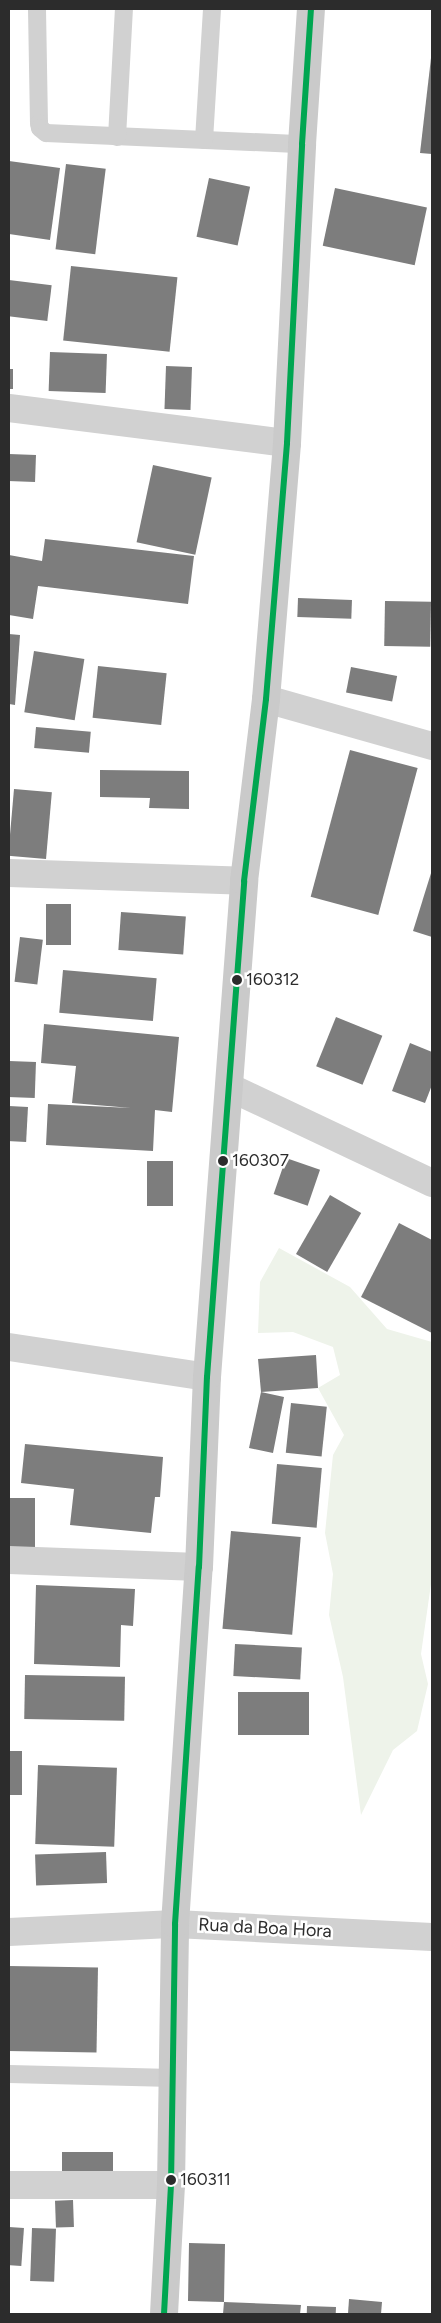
<!DOCTYPE html>
<style>
body{margin:0}
#map{position:relative;width:441px;height:2323px;overflow:hidden;background:#fff;font-family:Figtree,sans-serif}
div>[style]{position:absolute}
.green>*{inset:0;background:#eef3ea}
.building>*{inset:0;background:#7d7d7d;transform-origin:0 0}
.service>*{height:18px;margin:-9px;padding:0 9px;transform-origin:9px;border-radius:9px;background:#d1d1d1}
.minor>*{height:28px;margin:-14px;padding:0 14px;transform-origin:14px;border-radius:14px;background:#d1d1d1}
.secondary>*{height:28px;margin:-14px;padding:0 14px;transform-origin:14px;border-radius:14px;background:#cacaca}
.bus-1>*{height:6px;margin:-3px;padding:0 3px;transform-origin:3px;border-radius:3px;background:#00a651}
.dots>*{width:14px;height:14px;translate:-50% -50%;box-sizing:border-box;border:2px solid #fff;border-radius:50%}
span{translate:-50% -50%;white-space:nowrap;text-align:center;line-height:1.15;-webkit-text-stroke:5px #fff;paint-order:stroke}
.bus-label{font-size:17px;color:#2c2c2c}
.left{translate:0 -50%;text-align:left}
.street-label{font-size:18px;color:#2c2c2c}
.frame{position:absolute;inset:0;border:10px solid #2c2c2c;pointer-events:none}
</style>
<div id="map">
<div class="green">
<div style="clip-path:polygon(279px 1248px,350px 1287px,387px 1329px,432px 1342px,432px 1577px,421px 1654px,428px 1684px,417px 1731px,393px 1750px,361px 1815px,343px 1677px,329px 1615px,333px 1574px,325px 1533px,333px 1455px,344px 1435px,318px 1388px,340px 1375px,333px 1347px,293px 1332px,258px 1333px,260px 1282px)"></div>
</div>
<div class="building">
<div style="clip-path:polygon(431px 58px,432px 58px,432px 154px,420px 153px)"></div>
<div style="clip-path:polygon(9px 161px,60px 168px,50px 240px,9px 234px)"></div>
<div style="left:66px;top:164px;width:40px;height:86px;rotate:7deg"></div>
<div style="left:209px;top:178px;width:42px;height:60px;rotate:12deg"></div>
<div style="left:335px;top:188px;width:94px;height:59px;rotate:12deg"></div>
<div style="left:71px;top:266px;width:107px;height:75px;rotate:6deg"></div>
<div style="left:9px;top:280px;width:43px;height:36px;rotate:7deg"></div>
<div style="left:50px;top:352px;width:57px;height:39px;rotate:2deg"></div>
<div style="left:166px;top:366px;width:26px;height:43px;rotate:2deg"></div>
<div style="left:9px;top:369px;width:4px;height:20px"></div>
<div style="left:9px;top:454px;width:27px;height:27px;rotate:2deg"></div>
<div style="left:153px;top:465px;width:60px;height:79px;rotate:12deg"></div>
<div style="clip-path:polygon(45px 539px,194px 556px,188px 604px,38px 586px,33px 619px,9px 615px,9px 555px,42px 561px)"></div>
<div style="left:298px;top:598px;width:54px;height:19px;rotate:2deg"></div>
<div style="left:385px;top:601px;width:46px;height:45px;rotate:1deg"></div>
<div style="clip-path:polygon(9px 634px,20px 635px,15px 705px,9px 704px)"></div>
<div style="left:34px;top:651px;width:51px;height:62px;rotate:9deg"></div>
<div style="left:98px;top:666px;width:69px;height:52px;rotate:6deg"></div>
<div style="left:351px;top:667px;width:47px;height:26px;rotate:11deg"></div>
<div style="left:36px;top:727px;width:55px;height:21px;rotate:5deg"></div>
<div style="left:350px;top:750px;width:70px;height:152px;rotate:15deg"></div>
<div style="clip-path:polygon(100px 770px,189px 771px,189px 809px,149px 808px,150px 798px,100px 797px)"></div>
<div style="left:14px;top:789px;width:38px;height:67px;rotate:5deg"></div>
<div style="clip-path:polygon(432px 870px,432px 937px,413px 931px)"></div>
<div style="left:46px;top:904px;width:25px;height:41px"></div>
<div style="left:121px;top:912px;width:65px;height:38px;rotate:4deg"></div>
<div style="left:20px;top:937px;width:23px;height:45px;rotate:7deg"></div>
<div style="left:63px;top:970px;width:94px;height:43px;rotate:5deg"></div>
<div style="left:336px;top:1017px;width:50px;height:53px;rotate:22deg"></div>
<div style="clip-path:polygon(44px 1024px,179px 1037px,172px 1112px,155px 1110px,153px 1151px,46px 1145px,48px 1104px,131px 1108px,72px 1103px,76px 1066px,41px 1063px)"></div>
<div style="clip-path:polygon(410px 1043px,432px 1052px,432px 1085px,425px 1103px,392px 1091px)"></div>
<div style="left:9px;top:1061px;width:27px;height:36px;rotate:2deg"></div>
<div style="left:9px;top:1106px;width:19px;height:35px;rotate:3deg"></div>
<div style="left:286px;top:1158px;width:36px;height:38px;rotate:19deg"></div>
<div style="left:147px;top:1161px;width:26px;height:45px"></div>
<div style="left:330px;top:1195px;width:36px;height:68px;rotate:30deg"></div>
<div style="clip-path:polygon(399px 1223px,432px 1240px,432px 1333px,361px 1297px)"></div>
<div style="clip-path:polygon(316px 1355px,318px 1388px,261px 1392px,284px 1397px,273px 1453px,249px 1448px,261px 1392px,258px 1359px)"></div>
<div style="left:291px;top:1403px;width:36px;height:50px;rotate:6deg"></div>
<div style="clip-path:polygon(25px 1444px,163px 1457px,160px 1497px,155px 1497px,151px 1533px,70px 1525px,74px 1489px,21px 1483px)"></div>
<div style="left:277px;top:1464px;width:45px;height:60px;rotate:5deg"></div>
<div style="left:9px;top:1498px;width:26px;height:49px"></div>
<div style="left:231px;top:1531px;width:70px;height:98px;rotate:5deg"></div>
<div style="clip-path:polygon(36px 1585px,135px 1589px,133px 1626px,121px 1625px,120px 1667px,34px 1664px)"></div>
<div style="left:235px;top:1644px;width:67px;height:32px;rotate:3deg"></div>
<div style="left:25px;top:1675px;width:100px;height:44px;rotate:1deg"></div>
<div style="left:238px;top:1692px;width:71px;height:43px"></div>
<div style="left:9px;top:1751px;width:13px;height:44px"></div>
<div style="left:38px;top:1765px;width:79px;height:79px;rotate:2deg"></div>
<div style="left:106px;top:1852px;width:31px;height:71px;rotate:88deg"></div>
<div style="left:9px;top:1966px;width:89px;height:85px;rotate:1deg"></div>
<div style="left:62px;top:2152px;width:51px;height:24px"></div>
<div style="left:73px;top:2200px;width:27px;height:18px;rotate:88deg"></div>
<div style="left:9px;top:2227px;width:15px;height:38px;rotate:4deg"></div>
<div style="left:32px;top:2228px;width:24px;height:53px;rotate:2deg"></div>
<div style="clip-path:polygon(189px 2243px,225px 2244px,224px 2302px,301px 2305px,300px 2314px,223px 2314px,224px 2302px,188px 2301px)"></div>
<div style="clip-path:polygon(349px 2299px,382px 2302px,381px 2314px,348px 2314px)"></div>
<div style="left:307px;top:2306px;width:29px;height:8px;rotate:2deg"></div>
</div>
<div class="service">
<div style="left:37px;top:9px;width:114px;rotate:89deg"></div>
<div style="left:39px;top:123px;width:5px;rotate:79deg"></div>
<div style="left:40px;top:128px;width:8px;rotate:40deg"></div>
<div style="left:46px;top:133px;width:256px;rotate:2.5deg"></div>
<div style="left:117px;top:137px;width:128px;rotate:-86.9deg"></div>
<div style="left:204px;top:140px;width:131px;rotate:-86.5deg"></div>
<div style="left:9px;top:2074px;width:164px;rotate:1.4deg"></div>
</div>
<div class="minor">
<div style="left:9px;top:408px;width:280px;rotate:7.2deg"></div>
<div style="left:266px;top:699px;width:173px;rotate:15.8deg"></div>
<div style="left:9px;top:873px;width:235px;rotate:1.9deg"></div>
<div style="left:229px;top:1087px;width:225px;rotate:25.3deg"></div>
<div style="left:9px;top:1347px;width:200px;rotate:8.6deg"></div>
<div style="left:9px;top:1560px;width:190px;rotate:2.1deg"></div>
<div style="left:9px;top:1932px;width:166px;rotate:-2.8deg"></div>
<div style="left:175px;top:1924px;width:257px;rotate:2.9deg"></div>
<div style="left:9px;top:2185px;width:162px"></div>
</div>
<div class="secondary">
<div style="left:164px;top:2314px;width:129px;rotate:-86.9deg"></div>
<div style="left:171px;top:2185px;width:261px;rotate:-89.1deg"></div>
<div style="left:175px;top:1924px;width:358px;rotate:-86.2deg"></div>
<div style="left:199px;top:1567px;width:190px;rotate:-87.6deg"></div>
<div style="left:207px;top:1377px;width:497px;rotate:-85.7deg"></div>
<div style="left:244px;top:881px;width:183px;rotate:-83.1deg"></div>
<div style="left:266px;top:699px;width:257px;rotate:-85.3deg"></div>
<div style="left:287px;top:443px;width:299px;rotate:-87.1deg"></div>
<div style="left:302px;top:144px;width:135px;rotate:-86.2deg"></div>
</div>
<div class="bus-1">
<div style="left:164px;top:2314px;width:129px;rotate:-86.9deg"></div>
<div style="left:171px;top:2185px;width:261px;rotate:-89.1deg"></div>
<div style="left:175px;top:1924px;width:358px;rotate:-86.2deg"></div>
<div style="left:199px;top:1567px;width:190px;rotate:-87.6deg"></div>
<div style="left:207px;top:1377px;width:497px;rotate:-85.7deg"></div>
<div style="left:244px;top:881px;width:183px;rotate:-83.1deg"></div>
<div style="left:266px;top:699px;width:257px;rotate:-85.3deg"></div>
<div style="left:287px;top:443px;width:299px;rotate:-87.1deg"></div>
<div style="left:302px;top:144px;width:135px;rotate:-86.2deg"></div>
</div>
<div class="dots">
<div style="left:237px;top:980px;background:#2c2c2c"></div>
<div style="left:223px;top:1161px;background:#2c2c2c"></div>
<div style="left:171px;top:2180px;background:#2c2c2c"></div>
</div>
<div class="bus-label">
<span class="left" style="left:246px;top:980px">160312</span>
<span class="left" style="left:232px;top:1161px">160307</span>
<span class="left" style="left:180px;top:2180px">160311</span>
</div>
<div class="street-label">
<span style="left:265px;top:1928px;rotate:3deg">Rua da Boa Hora</span>
</div>
<div class="frame"></div>
</div>
